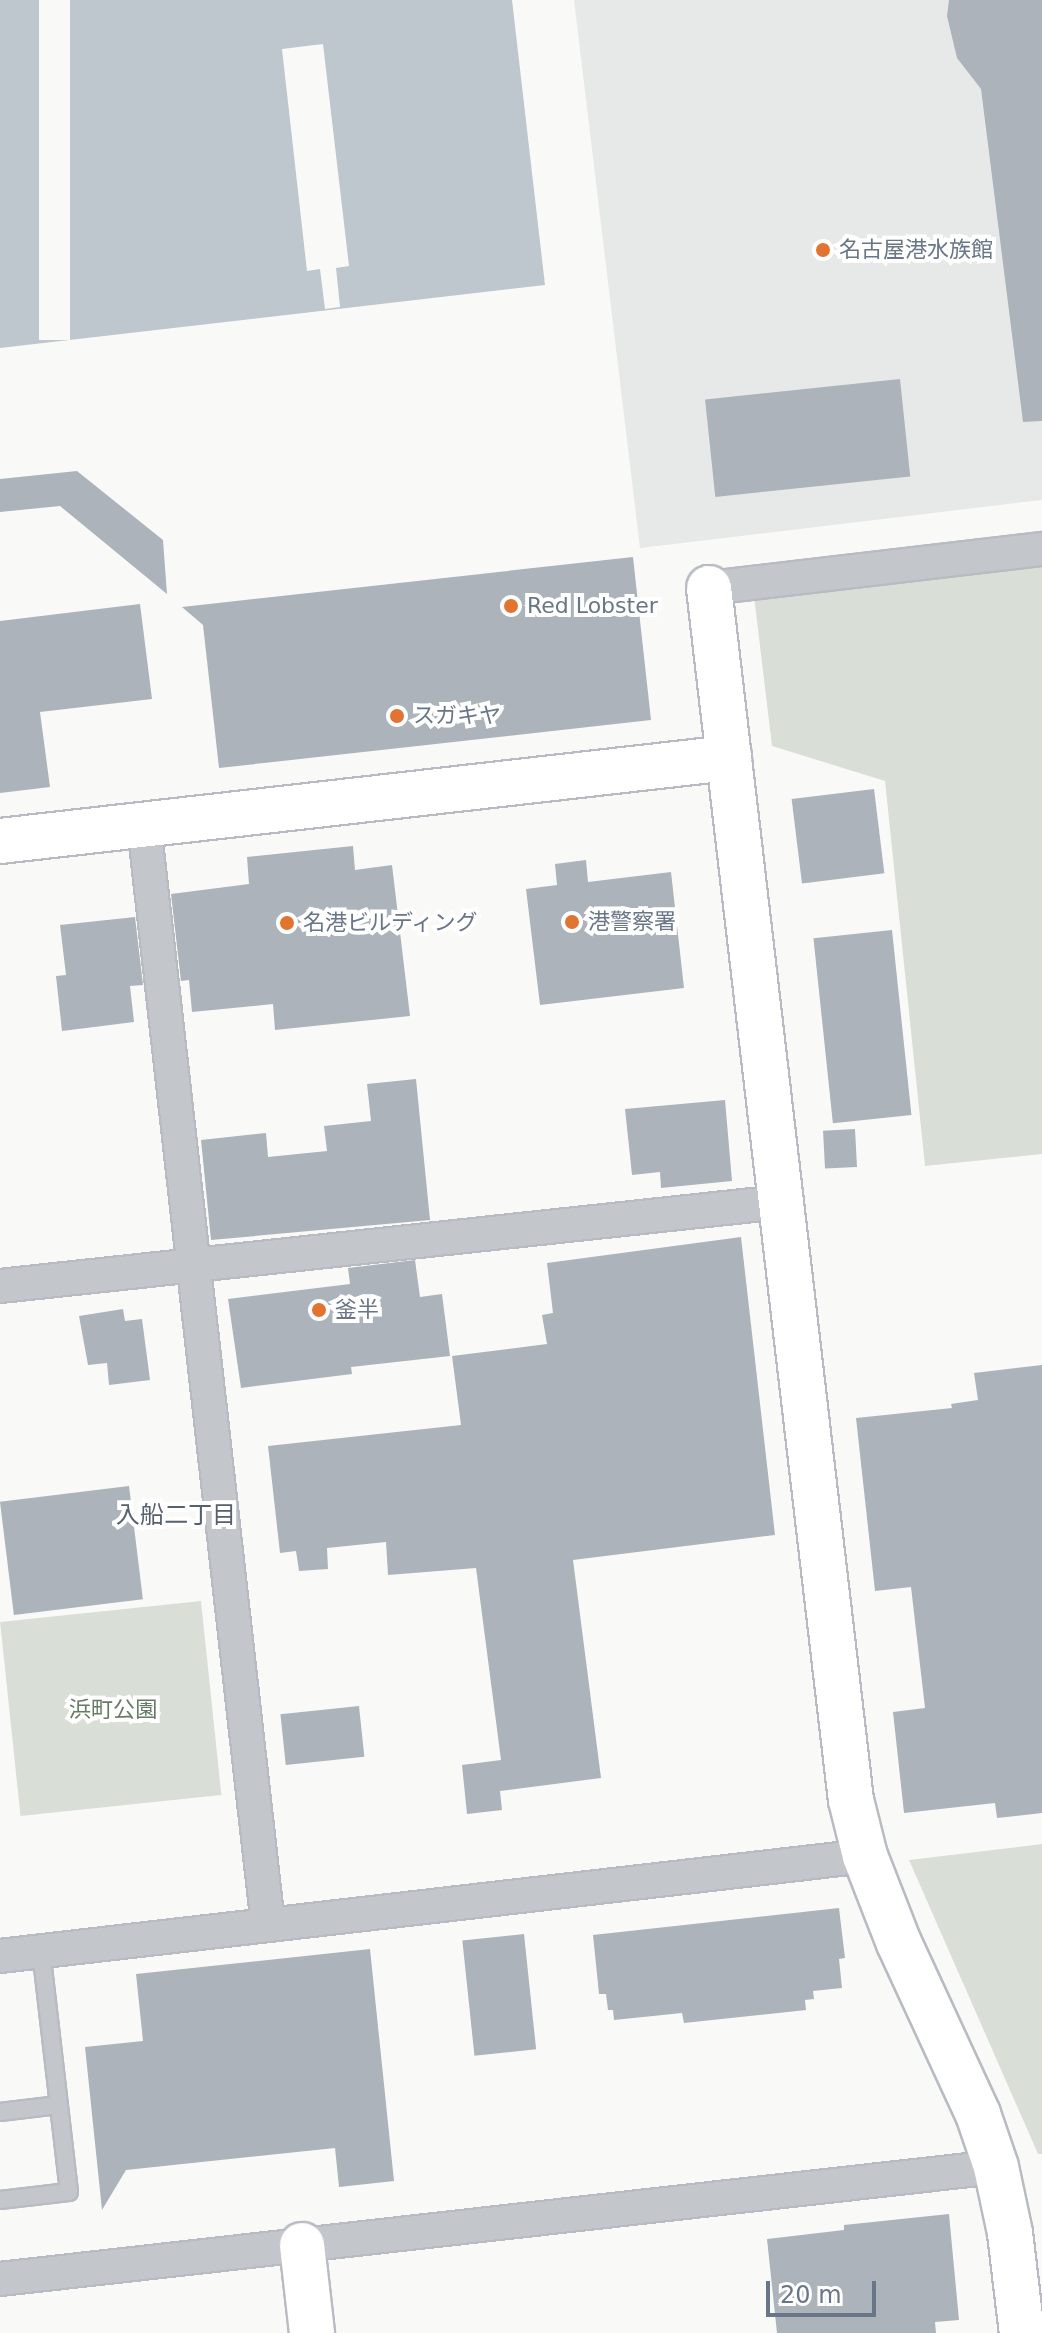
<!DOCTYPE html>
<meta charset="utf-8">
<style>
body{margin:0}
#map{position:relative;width:1042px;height:2333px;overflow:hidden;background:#f9faf8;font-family:"DejaVu Sans","Noto Sans JP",sans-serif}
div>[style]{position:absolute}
.built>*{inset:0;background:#e7e9e9}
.green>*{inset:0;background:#d9dfd7;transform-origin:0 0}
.water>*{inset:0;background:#bec7cd}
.pier>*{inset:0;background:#f9faf8;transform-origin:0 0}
.building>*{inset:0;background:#acb3ba;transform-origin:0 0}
.roads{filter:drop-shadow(2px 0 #b8bcc2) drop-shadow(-2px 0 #b8bcc2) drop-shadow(0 2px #b8bcc2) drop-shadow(0 -2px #b8bcc2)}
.lane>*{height:16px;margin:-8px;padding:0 8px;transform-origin:8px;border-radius:8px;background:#c3c7cb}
.street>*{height:32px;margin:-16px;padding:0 16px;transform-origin:16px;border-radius:16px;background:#c3c7cb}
.secondary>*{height:44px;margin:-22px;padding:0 22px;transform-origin:22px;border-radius:22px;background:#fff}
.dots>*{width:22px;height:22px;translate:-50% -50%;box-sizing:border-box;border:4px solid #fff;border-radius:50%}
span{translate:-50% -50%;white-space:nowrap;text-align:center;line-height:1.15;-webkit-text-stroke:8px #fff;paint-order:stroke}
.poi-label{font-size:22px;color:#697688}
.left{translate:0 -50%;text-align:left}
.park-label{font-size:22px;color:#667a64}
.neighbourhood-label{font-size:24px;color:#57606d}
.scale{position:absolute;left:766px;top:2281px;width:110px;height:36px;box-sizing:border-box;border:4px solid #697688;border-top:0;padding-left:10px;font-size:24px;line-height:28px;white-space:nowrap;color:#697688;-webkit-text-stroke:6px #fff;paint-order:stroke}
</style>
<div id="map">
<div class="built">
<div style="clip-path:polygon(574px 0,1042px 0,1042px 500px,640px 548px)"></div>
</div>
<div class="green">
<div style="clip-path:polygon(1042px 562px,1042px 1154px,925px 1166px,885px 781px,772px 746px,754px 596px)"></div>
<div style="left:201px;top:1601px;width:195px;height:202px;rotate:84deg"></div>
<div style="clip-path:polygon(1042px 1844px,1042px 2154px,1038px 2154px,909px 1860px)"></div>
</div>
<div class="water">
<div style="clip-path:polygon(0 0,512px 0,545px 285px,0 348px)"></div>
</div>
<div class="pier">
<div style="left:39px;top:0;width:31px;height:340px"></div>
<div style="clip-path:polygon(323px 44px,349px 266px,336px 268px,340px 307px,325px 309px,320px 269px,307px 271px,282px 49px)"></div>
</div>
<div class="building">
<div style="clip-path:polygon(949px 0,1042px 0,1042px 421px,1023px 422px,981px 89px,957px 58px,947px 16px)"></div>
<div style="left:900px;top:379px;width:98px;height:196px;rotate:84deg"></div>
<div style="clip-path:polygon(77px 471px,163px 540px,167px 594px,60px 506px,0 512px,0 479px)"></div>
<div style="clip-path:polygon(633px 557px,651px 720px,219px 768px,203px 625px,182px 607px)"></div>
<div style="clip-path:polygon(140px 604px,152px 699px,40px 712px,50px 787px,0 793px,0 621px)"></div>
<div style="left:874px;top:789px;width:85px;height:83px;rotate:83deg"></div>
<div style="clip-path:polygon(353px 846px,355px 870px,392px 865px,410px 1016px,275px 1030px,273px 1004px,192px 1012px,189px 980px,181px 981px,171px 894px,249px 884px,247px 857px)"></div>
<div style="clip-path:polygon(586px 860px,588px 882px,671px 872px,684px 988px,540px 1005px,526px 889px,557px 885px,555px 864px)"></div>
<div style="clip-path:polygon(135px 917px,143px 985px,130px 986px,134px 1022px,62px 1031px,56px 976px,66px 975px,60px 925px)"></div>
<div style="left:892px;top:930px;width:186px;height:79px;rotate:84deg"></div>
<div style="clip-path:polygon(416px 1079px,430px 1220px,211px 1240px,201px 1140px,266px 1133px,268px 1157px,327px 1151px,324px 1126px,371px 1121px,367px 1084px)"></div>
<div style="clip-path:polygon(725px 1100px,732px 1181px,661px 1188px,660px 1172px,632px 1175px,625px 1109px)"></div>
<div style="left:855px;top:1129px;width:38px;height:32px;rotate:87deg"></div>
<div style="clip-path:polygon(741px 1237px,775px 1535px,573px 1560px,601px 1778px,500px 1791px,502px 1810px,467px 1814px,462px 1765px,501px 1760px,476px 1568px,388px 1575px,386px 1542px,327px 1548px,328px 1569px,299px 1571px,296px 1551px,280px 1553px,268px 1446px,461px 1425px,452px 1356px,547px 1344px,542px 1315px,553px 1313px,547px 1263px)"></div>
<div style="clip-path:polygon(415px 1260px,420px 1297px,442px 1294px,450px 1356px,351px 1367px,352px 1374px,241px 1388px,228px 1299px,350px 1284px,348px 1268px)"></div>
<div style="clip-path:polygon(123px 1309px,125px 1321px,142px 1319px,150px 1380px,109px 1385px,107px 1363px,88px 1365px,79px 1316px)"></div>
<div style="clip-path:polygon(1042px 1365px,1042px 1813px,997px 1818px,995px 1803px,904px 1813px,893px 1712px,925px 1708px,911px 1587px,875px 1591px,856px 1418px,952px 1408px,951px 1404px,978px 1400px,974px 1373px)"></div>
<div style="left:129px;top:1486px;width:114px;height:130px;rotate:83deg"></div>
<div style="left:359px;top:1706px;width:51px;height:79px;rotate:84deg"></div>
<div style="clip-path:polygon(839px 1908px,845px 1958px,839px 1959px,842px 1988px,813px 1991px,814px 1999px,805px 2000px,806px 2010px,684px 2023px,682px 2013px,614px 2020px,613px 2010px,608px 2010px,606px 1994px,599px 1994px,593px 1935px)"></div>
<div style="left:524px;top:1934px;width:116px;height:62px;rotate:84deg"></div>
<div style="clip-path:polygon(370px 1949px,394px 2181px,339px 2187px,335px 2148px,126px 2170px,102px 2210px,85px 2047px,143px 2041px,136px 1974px)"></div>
<div style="clip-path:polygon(949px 2214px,959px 2320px,935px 2322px,936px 2333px,777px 2333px,767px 2239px,844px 2230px,844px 2225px)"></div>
</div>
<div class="roads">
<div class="lane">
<div style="left:0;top:2112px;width:59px;rotate:-6.8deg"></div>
<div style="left:0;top:2200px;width:69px;rotate:-6.6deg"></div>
<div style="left:69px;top:2192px;width:243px;rotate:-96.6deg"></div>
</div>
<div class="street">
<div style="left:709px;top:588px;width:335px;rotate:-6.7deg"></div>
<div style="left:144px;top:825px;width:1107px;rotate:83.57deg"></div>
<div style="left:0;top:1286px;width:786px;rotate:-6.14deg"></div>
<div style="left:0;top:1956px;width:871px;rotate:-6.59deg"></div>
<div style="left:0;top:2279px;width:1002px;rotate:-6.42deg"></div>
</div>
<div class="secondary">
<div style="left:709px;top:588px;width:1220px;rotate:83.32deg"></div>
<div style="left:851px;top:1800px;width:58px;rotate:76deg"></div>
<div style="left:865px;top:1856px;width:93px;rotate:68.7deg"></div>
<div style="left:899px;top:1943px;width:188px;rotate:65.2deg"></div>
<div style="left:978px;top:2114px;width:56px;rotate:71.2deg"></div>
<div style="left:996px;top:2167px;width:67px;rotate:78deg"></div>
<div style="left:1010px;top:2233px;width:101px;rotate:83.2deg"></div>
<div style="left:0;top:841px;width:734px;rotate:-6.5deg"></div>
<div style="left:302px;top:2245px;width:89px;rotate:83.5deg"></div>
</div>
</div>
<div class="dots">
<div style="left:823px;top:250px;background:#e17431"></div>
<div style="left:511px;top:606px;background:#e17431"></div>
<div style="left:397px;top:716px;background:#e17431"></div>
<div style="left:572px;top:922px;background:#e17431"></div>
<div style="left:287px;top:923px;background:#e17431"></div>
<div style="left:319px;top:1310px;background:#e17431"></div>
</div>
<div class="poi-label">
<span class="left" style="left:839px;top:250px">名古屋港水族館</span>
<span class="left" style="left:527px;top:606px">Red Lobster</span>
<span class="left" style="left:413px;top:716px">スガキヤ</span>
<span class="left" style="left:588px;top:922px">港警察署</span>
<span class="left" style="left:303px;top:923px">名港ビルディング</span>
<span class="left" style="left:335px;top:1310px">釜半</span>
</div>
<div class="park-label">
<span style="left:113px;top:1710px">浜町公園</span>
</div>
<div class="neighbourhood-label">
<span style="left:176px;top:1516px">入船二丁目</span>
</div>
<div class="scale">20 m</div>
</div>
